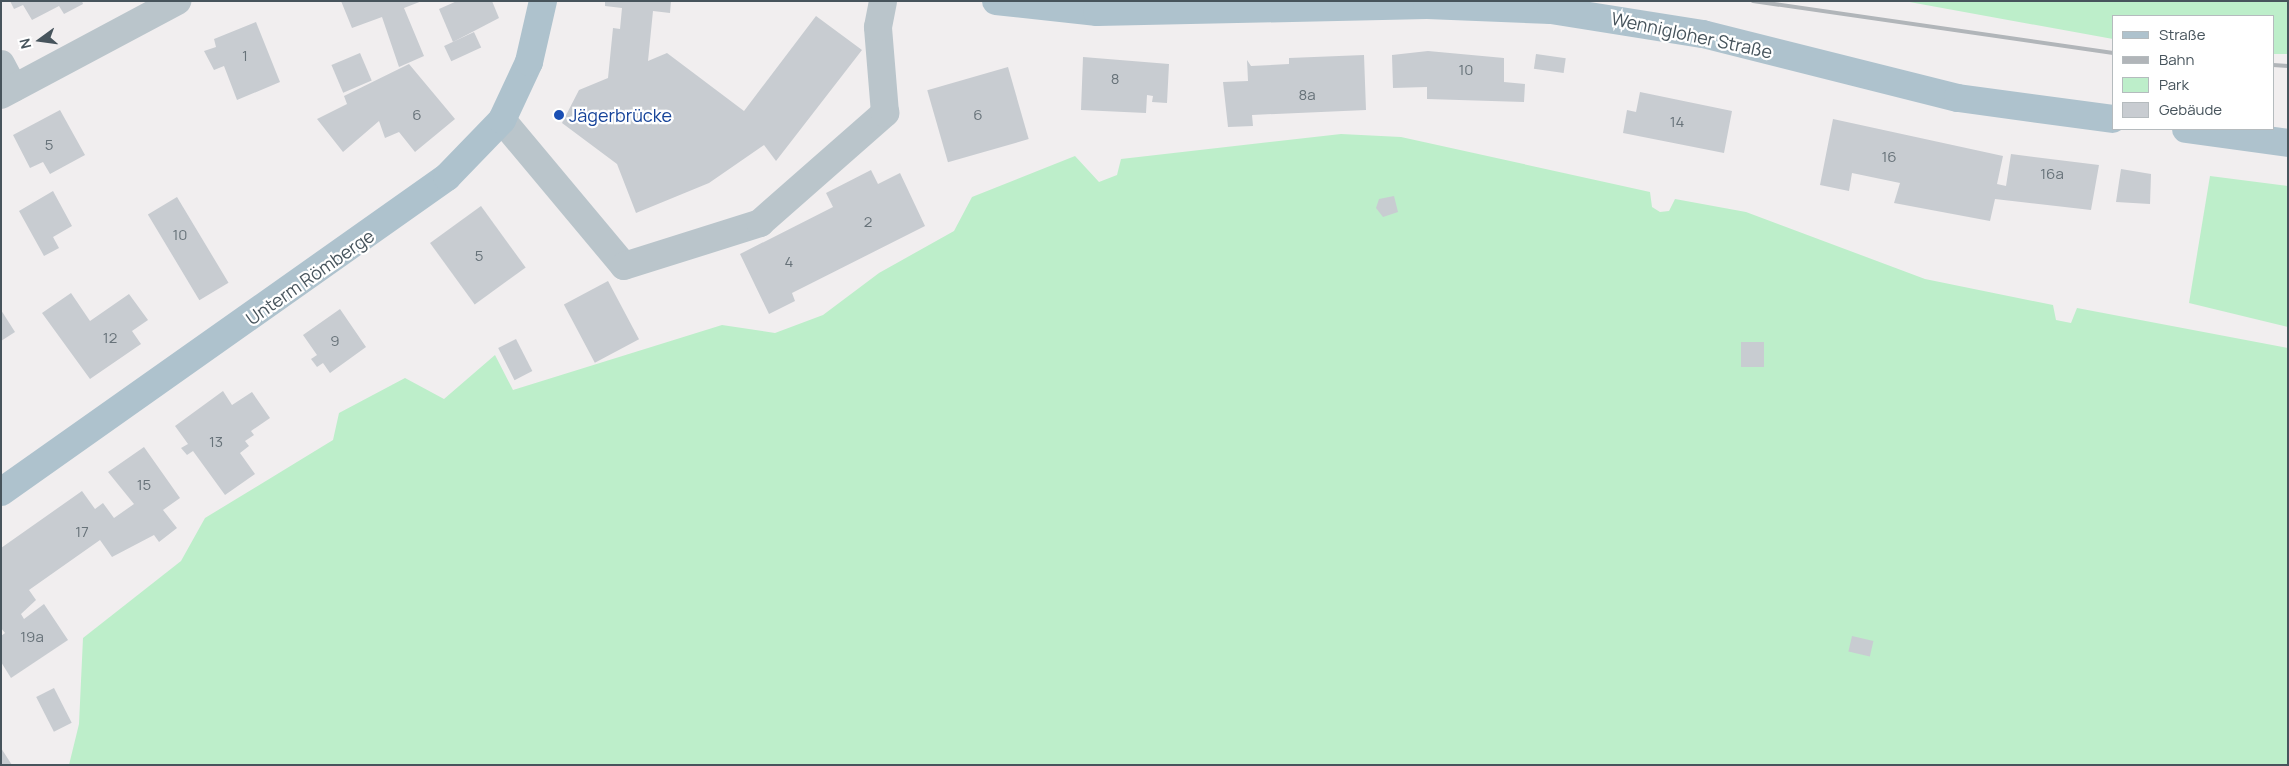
<!DOCTYPE html>
<meta charset="utf-8">
<style>
body{margin:0}
#map{position:relative;width:2289px;height:766px;overflow:hidden;background:#f1eeef;font-family:Manrope,sans-serif}
div>[style]{position:absolute}
.green>*{inset:0;background:#bdeeca}
.building>*{inset:0;background:#c8ccd1;transform-origin:0 0}
.minor>*{height:28px;margin:-14px;padding:0 14px;transform-origin:14px;border-radius:14px;background:#bac5cb}
.major>*{height:28px;margin:-14px;padding:0 14px;transform-origin:14px;border-radius:14px;background:#aec2cd}
.rail>*{height:4px;margin:-2px;padding:0 2px;transform-origin:2px;border-radius:2px;background:#b1b5b9}
.dots>*{width:14px;height:14px;translate:-50% -50%;box-sizing:border-box;border:2px solid #fff;border-radius:50%}
span{translate:-50% -50%;white-space:nowrap;text-align:center;line-height:1.15;-webkit-text-stroke:4.5px #fff;paint-order:stroke}
.number-label{font-size:15px;color:#677279}
.number-label span{-webkit-text-stroke-width:0}
.street-label{font-size:18px;color:#47545c}
.transit-label{font-size:18px;color:#164399}
.left{translate:0 -50%;text-align:left}
.frame{position:absolute;inset:0;border:2px solid #47545c;pointer-events:none}
.legend{position:absolute;left:2112px;top:15px;width:162px;height:115px;box-sizing:border-box;background:#fff;border:1px solid #b5bbbe;margin:0;padding:6px 9px;list-style:none;font-size:15px;color:#47545c}
.legend li{display:flex;align-items:center;gap:10px;height:25px}
.legend b{width:25px;border:1px solid #b5bbbe}
.north{position:absolute;left:15px;top:15px;width:50px;height:50px;-webkit-text-stroke:4px #fff;paint-order:stroke;rotate:256deg;font-size:14px;font-weight:700;line-height:20px;text-align:center;color:#47545c}
.north::after{content:'';display:block;margin:auto;width:18px;height:22px;background:#47545c;clip-path:polygon(50% 0,100% 100%,50% 72%,0 100%)}
</style>
<div id="map">
<div class="green">
<div style="clip-path:polygon(1904px 1px,2288px 1px,2288px 54px,2273px 54px,2273px 16px,2113px 16px,2113px 39px)"></div>
<div style="clip-path:polygon(1341px 134px,1401px 137px,1650px 192px,1652px 207px,1660px 212px,1669px 211px,1675px 199px,1746px 212px,1925px 279px,2053px 305px,2056px 320px,2071px 323px,2077px 308px,2288px 348px,2288px 765px,69px 765px,79px 724px,83px 638px,181px 561px,205px 518px,333px 440px,339px 413px,405px 378px,444px 399px,495px 355px,513px 390px,722px 325px,775px 333px,823px 315px,879px 273px,954px 231px,972px 197px,1075px 156px,1099px 182px,1117px 175px,1121px 159px)"></div>
<div style="clip-path:polygon(2210px 176px,2288px 186px,2288px 327px,2189px 303px)"></div>
</div>
<div class="building">
<div style="clip-path:polygon(10px 1px,82px 1px,83px 4px,64px 14px,59px 6px,32px 20px,23px 5px,14px 9px)"></div>
<div style="clip-path:polygon(341px 1px,422px 1px,404px 8px,424px 56px,399px 67px,382px 17px,352px 28px)"></div>
<div style="clip-path:polygon(457px 1px,492px 1px,499px 18px,453px 42px,439px 9px)"></div>
<div style="clip-path:polygon(605px 1px,671px 1px,670px 13px,653px 11px,648px 61px,667px 53px,744px 111px,816px 16px,862px 50px,776px 161px,764px 145px,709px 183px,636px 213px,617px 164px,562px 123px,579px 90px,608px 78px,613px 28px,620px 29px,622px 8px,605px 6px)"></div>
<div style="clip-path:polygon(256px 22px,280px 82px,237px 100px,224px 66px,214px 70px,204px 51px,216px 47px,214px 39px)"></div>
<div style="left:474px;top:32px;width:17px;height:33px;rotate:65deg"></div>
<div style="clip-path:polygon(1428px 51px,1504px 58px,1504px 82px,1525px 84px,1524px 102px,1427px 99px,1427px 87px,1393px 88px,1392px 55px)"></div>
<div style="left:360px;top:53px;width:30px;height:31px;rotate:67deg"></div>
<div style="left:1536px;top:54px;width:30px;height:15px;rotate:8deg"></div>
<div style="clip-path:polygon(1364px 55px,1366px 110px,1252px 115px,1253px 126px,1228px 127px,1223px 82px,1248px 81px,1247px 60px,1251px 66px,1289px 64px,1289px 58px)"></div>
<div style="clip-path:polygon(1083px 57px,1169px 64px,1167px 103px,1152px 102px,1153px 96px,1147px 95px,1146px 113px,1081px 110px)"></div>
<div style="clip-path:polygon(409px 64px,455px 119px,415px 152px,399px 132px,385px 138px,379px 121px,343px 152px,317px 119px,347px 104px,344px 96px)"></div>
<div style="left:1008px;top:67px;width:75px;height:84px;rotate:74deg"></div>
<div style="clip-path:polygon(1640px 92px,1732px 111px,1724px 153px,1623px 133px,1627px 110px,1636px 112px)"></div>
<div style="clip-path:polygon(60px 110px,85px 155px,50px 174px,43px 162px,30px 168px,13px 135px)"></div>
<div style="clip-path:polygon(1833px 119px,2003px 156px,1997px 184px,2006px 186px,2011px 154px,2099px 165px,2091px 210px,1995px 199px,1990px 221px,1894px 203px,1900px 183px,1852px 173px,1849px 191px,1820px 185px)"></div>
<div style="clip-path:polygon(2121px 169px,2151px 174px,2150px 204px,2116px 202px)"></div>
<div style="clip-path:polygon(871px 170px,878px 184px,900px 173px,925px 226px,792px 293px,795px 301px,769px 314px,740px 254px,833px 207px,826px 193px)"></div>
<div style="clip-path:polygon(53px 191px,72px 226px,53px 237px,59px 248px,44px 256px,19px 211px)"></div>
<div style="clip-path:polygon(1394px 196px,1398px 212px,1383px 217px,1376px 208px,1379px 199px)"></div>
<div style="left:177px;top:197px;width:100px;height:34px;rotate:59deg"></div>
<div style="left:481px;top:206px;width:76px;height:63px;rotate:54deg"></div>
<div style="left:608px;top:281px;width:66px;height:50px;rotate:62deg"></div>
<div style="clip-path:polygon(71px 293px,90px 321px,129px 294px,148px 320px,132px 331px,141px 344px,90px 379px,42px 313px)"></div>
<div style="clip-path:polygon(340px 309px,366px 347px,330px 373px,323px 363px,317px 367px,311px 359px,317px 355px,303px 335px)"></div>
<div style="clip-path:polygon(1px 310px,15px 332px,1px 341px)"></div>
<div style="left:516px;top:339px;width:36px;height:20px;rotate:63deg"></div>
<div style="left:1741px;top:342px;width:23px;height:25px"></div>
<div style="clip-path:polygon(223px 391px,232px 405px,252px 392px,270px 418px,251px 431px,254px 435px,245px 441px,249px 446px,240px 453px,255px 474px,225px 495px,193px 451px,187px 455px,181px 448px,188px 444px,175px 426px)"></div>
<div style="clip-path:polygon(144px 447px,180px 498px,163px 510px,177px 528px,159px 542px,154px 535px,112px 557px,100px 540px,29px 590px,36px 600px,21px 614px,24px 619px,44px 604px,68px 640px,11px 678px,1px 662px,1px 636px,5px 633px,1px 628px,1px 548px,82px 491px,95px 509px,103px 503px,114px 518px,134px 504px,108px 472px)"></div>
<div style="left:1852px;top:636px;width:22px;height:16px;rotate:13deg"></div>
<div style="left:54px;top:688px;width:39px;height:20px;rotate:63deg"></div>
<div style="clip-path:polygon(1px 748px,12px 765px,1px 765px)"></div>
</div>
<div class="minor">
<div style="left:1px;top:64px;width:27px;rotate:62deg"></div>
<div style="left:1px;top:95px;width:200px;rotate:-28.1deg"></div>
<div style="left:502px;top:120px;width:190px;rotate:50.1deg"></div>
<div style="left:624px;top:266px;width:143px;rotate:-17.5deg"></div>
<div style="left:760px;top:223px;width:167px;rotate:-41.3deg"></div>
<div style="left:885px;top:113px;width:86px;rotate:-94.7deg"></div>
<div style="left:878px;top:27px;width:26px;rotate:-79deg"></div>
</div>
<div class="major">
<div style="left:996px;top:1px;width:102px;rotate:6.2deg"></div>
<div style="left:1097px;top:12px;width:330px;rotate:-1.2deg"></div>
<div style="left:1427px;top:5px;width:124px;rotate:2.3deg"></div>
<div style="left:1551px;top:10px;width:154px;rotate:9deg"></div>
<div style="left:1703px;top:34px;width:263px;rotate:14.1deg"></div>
<div style="left:1958px;top:98px;width:156px;rotate:7.7deg"></div>
<div style="left:2186px;top:129px;width:103px;rotate:7.8deg"></div>
<div style="left:1px;top:492px;width:546px;rotate:-35.23deg"></div>
<div style="left:447px;top:177px;width:79px;rotate:-46deg"></div>
<div style="left:502px;top:120px;width:64px;rotate:-65deg"></div>
<div style="left:529px;top:62px;width:63px;rotate:-77.1deg"></div>
</div>
<div class="rail">
<div style="left:1753px;top:1px;width:364px;rotate:8.2deg"></div>
<div style="left:2273px;top:65px;width:15px;rotate:4deg"></div>
</div>
<div class="dots">
<div style="left:559px;top:115px;background:#1a4fb4"></div>
</div>
<div class="number-label">
<span style="left:245px;top:56px">1</span>
<span style="left:1466px;top:70px">10</span>
<span style="left:1115px;top:79px">8</span>
<span style="left:1307px;top:95px">8a</span>
<span style="left:417px;top:115px">6</span>
<span style="left:978px;top:115px">6</span>
<span style="left:1677px;top:122px">14</span>
<span style="left:49px;top:145px">5</span>
<span style="left:1889px;top:157px">16</span>
<span style="left:2052px;top:174px">16a</span>
<span style="left:868px;top:222px">2</span>
<span style="left:180px;top:235px">10</span>
<span style="left:479px;top:256px">5</span>
<span style="left:789px;top:262px">4</span>
<span style="left:110px;top:338px">12</span>
<span style="left:335px;top:341px">9</span>
<span style="left:216px;top:442px">13</span>
<span style="left:144px;top:485px">15</span>
<span style="left:82px;top:532px">17</span>
<span style="left:32px;top:637px">19a</span>
</div>
<div class="street-label">
<span style="left:1692px;top:35px;rotate:12deg">Wennigloher Straße</span>
<span style="left:310px;top:277px;rotate:-35deg">Unterm Römberge</span>
</div>
<div class="transit-label">
<span class="left" style="left:569px;top:115px">Jägerbrücke</span>
</div>
<div class="frame"></div>
<ul class="legend">
<li><b style="height:6px;background:#aec2cd"></b>Straße</li>
<li><b style="height:6px;background:#b1b5b9"></b>Bahn</li>
<li><b style="height:14px;background:#bdeeca"></b>Park</li>
<li><b style="height:14px;background:#c8ccd1"></b>Gebäude</li>
</ul>
<div class="north">N</div>
</div>
